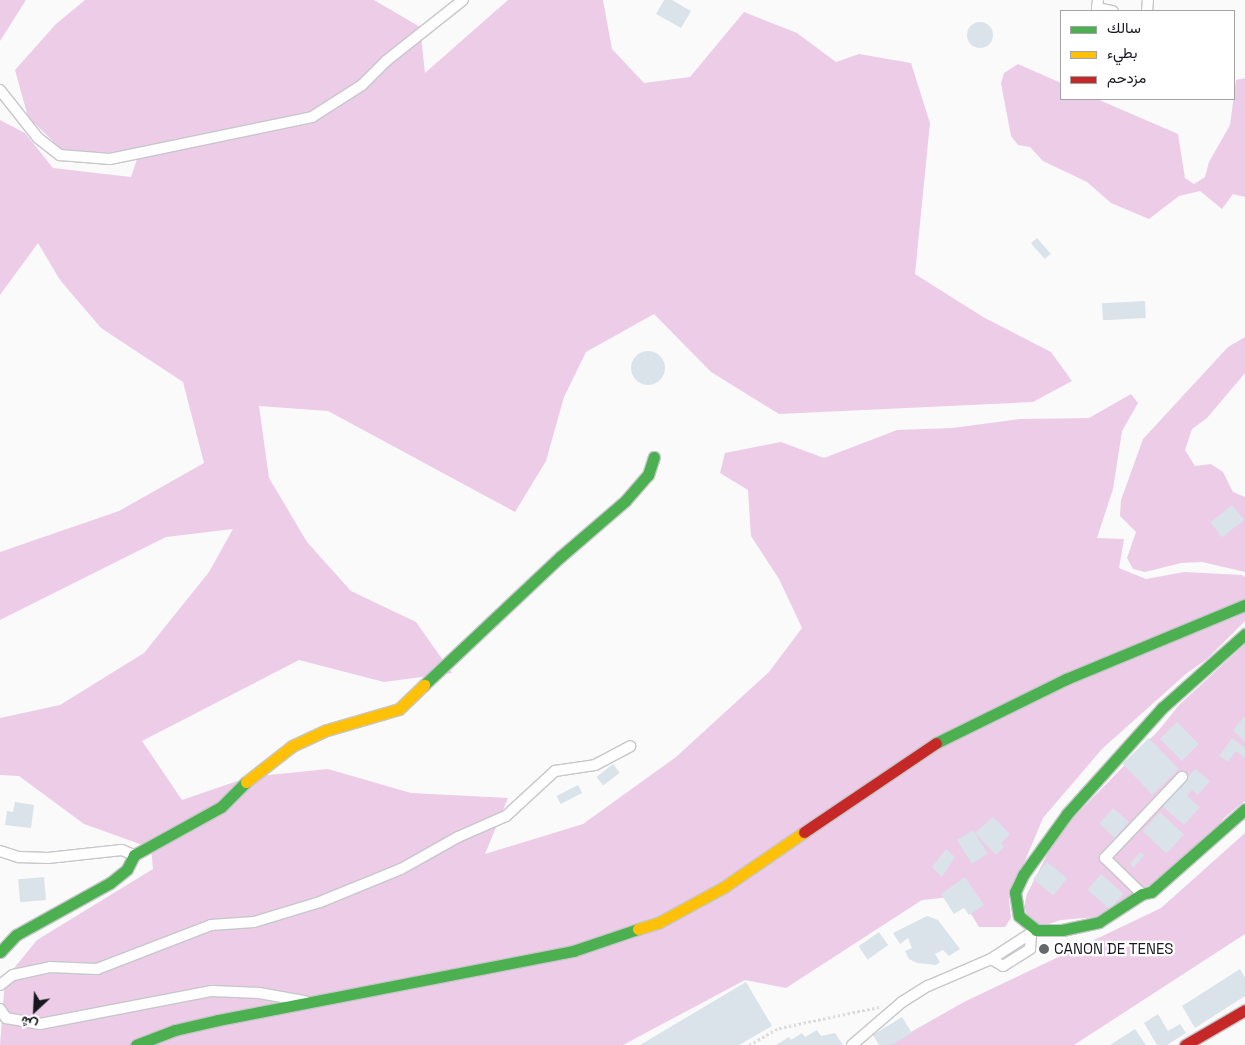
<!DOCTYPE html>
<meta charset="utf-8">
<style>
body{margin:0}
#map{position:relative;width:1245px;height:1045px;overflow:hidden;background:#fafafb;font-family:"Space Grotesk",Vazirmatn,sans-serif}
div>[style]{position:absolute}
.forest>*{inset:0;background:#edcce7}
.building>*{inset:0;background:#dae2ea;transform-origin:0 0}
.round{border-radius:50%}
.path>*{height:2.5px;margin-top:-1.25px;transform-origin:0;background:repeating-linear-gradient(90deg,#dbdbdc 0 2.5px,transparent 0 5px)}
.roads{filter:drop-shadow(1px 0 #c6c7ca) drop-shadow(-1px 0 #c6c7ca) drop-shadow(0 1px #c6c7ca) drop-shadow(0 -1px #c6c7ca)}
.street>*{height:10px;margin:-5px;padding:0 5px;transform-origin:5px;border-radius:5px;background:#fefefe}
.fast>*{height:11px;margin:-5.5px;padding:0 5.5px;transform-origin:5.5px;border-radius:5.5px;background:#4caf50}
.slow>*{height:11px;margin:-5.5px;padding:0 5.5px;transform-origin:5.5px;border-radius:5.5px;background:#ffc107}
.jam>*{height:11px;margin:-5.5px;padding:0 5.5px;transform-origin:5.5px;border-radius:5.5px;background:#c62828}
.dots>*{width:14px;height:14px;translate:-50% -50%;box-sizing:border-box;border:2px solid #fff;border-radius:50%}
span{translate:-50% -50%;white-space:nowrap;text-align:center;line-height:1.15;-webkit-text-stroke:4.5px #fff;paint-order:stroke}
.poi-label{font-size:15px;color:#17181d}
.left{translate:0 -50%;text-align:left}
.legend{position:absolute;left:1060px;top:10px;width:175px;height:90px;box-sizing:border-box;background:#fff;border:1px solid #a2a3a5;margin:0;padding:6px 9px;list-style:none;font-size:15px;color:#17181d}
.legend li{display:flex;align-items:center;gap:10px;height:25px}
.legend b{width:25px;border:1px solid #a2a3a5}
.north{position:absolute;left:10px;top:985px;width:50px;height:50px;-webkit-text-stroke:4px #fff;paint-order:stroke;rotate:205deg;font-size:14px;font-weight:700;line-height:20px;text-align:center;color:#17181d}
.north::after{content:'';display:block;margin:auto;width:18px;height:22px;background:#17181d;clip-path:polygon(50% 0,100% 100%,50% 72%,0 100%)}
</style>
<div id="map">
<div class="forest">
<div style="clip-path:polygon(0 0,26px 0,0 41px)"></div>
<div style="clip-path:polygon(85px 0,374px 0,420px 27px,425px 73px,508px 0,603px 0,612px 49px,644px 83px,690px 77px,744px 12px,797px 33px,836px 62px,859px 54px,911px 63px,930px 123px,915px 274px,983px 317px,1051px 352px,1072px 381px,1033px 402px,779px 414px,711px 372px,654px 314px,586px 352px,564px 397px,546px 461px,515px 512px,328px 411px,259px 406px,269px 478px,307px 542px,351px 591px,416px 622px,452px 673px,384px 682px,299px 660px,142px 741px,182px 800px,249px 777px,328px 769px,411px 793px,508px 798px,485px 854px,583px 824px,676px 757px,769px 672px,802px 628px,779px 579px,751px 536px,748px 490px,720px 473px,725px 453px,781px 442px,824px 458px,897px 430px,952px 428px,1020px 419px,1089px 418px,1131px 394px,1138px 403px,1122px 431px,1113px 489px,1097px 538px,1124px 539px,1119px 568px,1146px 579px,1184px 572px,1242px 575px,1245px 577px,1245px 621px,1207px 659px,1187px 673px,1102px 749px,1043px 818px,1009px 899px,1011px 918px,1005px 927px,979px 927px,960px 896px,922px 900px,786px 988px,745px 980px,623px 1045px,0 1045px,5px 979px,37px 940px,153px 869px,151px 848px,84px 824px,19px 776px,0 775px,0 718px,60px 705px,144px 653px,209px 572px,233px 529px,166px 537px,0 620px,0 552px,119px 511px,204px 463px,183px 382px,101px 328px,60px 280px,38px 243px,0 295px,0 120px,25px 133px,53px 168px,131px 177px,139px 153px,64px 152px,28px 117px,15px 70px,56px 24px)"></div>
<div style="clip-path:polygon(1018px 64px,1061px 83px,1061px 99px,1097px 99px,1178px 134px,1185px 178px,1194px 184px,1205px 177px,1209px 162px,1230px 125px,1236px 80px,1245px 78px,1245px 197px,1233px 194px,1222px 209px,1200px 191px,1179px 196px,1149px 219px,1111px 203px,1087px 182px,1043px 161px,1030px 147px,1018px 145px,1011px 136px,1001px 83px,1004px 73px)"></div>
<div style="clip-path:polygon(1245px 337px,1245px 373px,1207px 418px,1192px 429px,1185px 450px,1195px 466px,1211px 464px,1223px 472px,1233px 492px,1245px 497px,1245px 572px,1202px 562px,1181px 563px,1145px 572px,1133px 569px,1127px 558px,1136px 532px,1120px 516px,1121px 500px,1143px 439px,1228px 347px)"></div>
<div style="clip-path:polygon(1245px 644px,1245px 801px,1224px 818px,1197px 856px,1097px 917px,1061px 920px,1043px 926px,1029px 919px,1024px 907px,1027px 894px,1053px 843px,1074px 817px,1159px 730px,1179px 705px)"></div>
<div style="clip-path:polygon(1245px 833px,1245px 934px,1074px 1045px,888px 1045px,964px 1002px,1161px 908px)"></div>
</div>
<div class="building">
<div style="clip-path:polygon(664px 0,672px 0,691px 11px,681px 28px,656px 14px)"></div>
<div class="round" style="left:967px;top:22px;width:26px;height:26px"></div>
<div style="left:1037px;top:238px;width:21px;height:8px;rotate:49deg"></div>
<div style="left:1145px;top:301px;width:17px;height:43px;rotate:87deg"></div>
<div class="round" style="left:631px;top:351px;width:34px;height:34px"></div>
<div style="left:1232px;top:505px;width:19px;height:28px;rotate:51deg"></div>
<div style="clip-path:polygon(1245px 716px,1245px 742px,1233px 730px)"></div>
<div style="left:1177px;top:722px;width:31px;height:24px;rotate:45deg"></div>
<div style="left:1149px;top:738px;width:43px;height:37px;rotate:46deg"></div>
<div style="clip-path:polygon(1232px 738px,1245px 748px,1245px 758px,1236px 751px,1228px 762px,1219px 756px)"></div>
<div style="left:613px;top:764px;width:11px;height:21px;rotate:52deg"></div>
<div style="clip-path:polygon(1195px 769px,1210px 781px,1198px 795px,1192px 790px,1187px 796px,1200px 807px,1184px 825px,1163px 807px)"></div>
<div style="left:578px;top:785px;width:9px;height:24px;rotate:63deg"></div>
<div style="clip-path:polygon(15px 802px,34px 805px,31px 828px,5px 825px,7px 811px,13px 812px)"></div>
<div style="left:1113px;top:808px;width:21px;height:21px;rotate:41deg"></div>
<div style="left:1160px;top:812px;width:33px;height:26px;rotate:43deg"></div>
<div style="clip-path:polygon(993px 817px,1010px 834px,1001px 843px,1004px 847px,996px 855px,975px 833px)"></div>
<div style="left:973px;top:830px;width:28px;height:19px;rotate:58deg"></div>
<div style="clip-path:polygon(946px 849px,955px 857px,942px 877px,932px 867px)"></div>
<div style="clip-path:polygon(1140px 852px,1144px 855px,1134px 868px,1130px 864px)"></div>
<div style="left:1047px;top:862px;width:26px;height:22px;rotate:39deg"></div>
<div style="left:1101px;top:874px;width:30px;height:21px;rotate:41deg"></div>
<div style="left:44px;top:877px;width:23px;height:26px;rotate:85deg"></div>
<div style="clip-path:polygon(965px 877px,984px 905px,969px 915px,964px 908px,954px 914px,941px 894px)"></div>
<div style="clip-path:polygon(927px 916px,938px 920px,960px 949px,949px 956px,943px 950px,935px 954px,940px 962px,936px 965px,917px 963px,909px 959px,905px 951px,912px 948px,908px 938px,900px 944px,893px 933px)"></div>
<div style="left:879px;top:932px;width:16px;height:25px;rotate:55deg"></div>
<div style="clip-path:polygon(1240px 969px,1245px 978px,1245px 996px,1195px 1028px,1182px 1006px)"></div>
<div style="clip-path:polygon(746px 982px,772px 1026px,739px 1045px,640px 1045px)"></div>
<div style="clip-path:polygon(1158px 1014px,1168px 1031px,1180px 1024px,1186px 1033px,1167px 1045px,1157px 1045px,1144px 1023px)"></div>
<div style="clip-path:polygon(902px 1017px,912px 1033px,891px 1045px,879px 1045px,873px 1035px)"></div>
<div style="clip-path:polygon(1135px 1029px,1146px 1045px,1110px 1045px)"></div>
<div style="clip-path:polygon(817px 1030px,821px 1036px,835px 1033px,843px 1045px,776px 1045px,789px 1037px,791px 1040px,802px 1033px,805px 1037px)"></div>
</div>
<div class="path">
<div style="left:749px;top:1045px;width:34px;rotate:-30deg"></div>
<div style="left:779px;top:1028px;width:102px;rotate:-11.9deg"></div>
</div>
<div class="roads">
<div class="street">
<div style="left:1098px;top:0;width:8px;rotate:97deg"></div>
<div style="left:1097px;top:8px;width:16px;rotate:11deg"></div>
<div style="left:1147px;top:11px;width:11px;rotate:-85deg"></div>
<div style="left:0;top:90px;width:61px;rotate:51.6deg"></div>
<div style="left:38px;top:138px;width:28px;rotate:38deg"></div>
<div style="left:60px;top:155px;width:50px;rotate:4.6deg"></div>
<div style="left:110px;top:159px;width:206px;rotate:-11.7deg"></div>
<div style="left:312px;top:117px;width:59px;rotate:-32.6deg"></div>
<div style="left:362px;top:85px;width:34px;rotate:-45deg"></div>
<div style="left:386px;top:61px;width:98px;rotate:-38.4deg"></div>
<div style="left:0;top:851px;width:20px;rotate:18deg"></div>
<div style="left:19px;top:857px;width:29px;rotate:2deg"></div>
<div style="left:48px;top:858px;width:74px;rotate:-6.2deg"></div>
<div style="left:122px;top:850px;width:13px;rotate:23deg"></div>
<div style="left:1142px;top:894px;width:52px;rotate:-135.8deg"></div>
<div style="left:1105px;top:858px;width:112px;rotate:-46.5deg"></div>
<div style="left:991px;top:959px;width:14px;rotate:30deg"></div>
<div style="left:1003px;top:966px;width:32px;rotate:-32deg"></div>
<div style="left:1030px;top:949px;width:16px;rotate:-86deg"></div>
<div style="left:0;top:985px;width:16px;rotate:-38deg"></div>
<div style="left:13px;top:975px;width:38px;rotate:-12deg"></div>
<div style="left:50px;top:967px;width:47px;rotate:2.4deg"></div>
<div style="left:97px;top:969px;width:122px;rotate:-21.1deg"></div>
<div style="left:211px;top:925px;width:43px;rotate:-4deg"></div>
<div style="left:254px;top:922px;width:69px;rotate:-16.9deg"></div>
<div style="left:320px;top:902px;width:87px;rotate:-22.2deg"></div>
<div style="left:401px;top:869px;width:65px;rotate:-29.3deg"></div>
<div style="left:458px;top:837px;width:52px;rotate:-23.6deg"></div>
<div style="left:506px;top:816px;width:67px;rotate:-42.6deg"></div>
<div style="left:555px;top:771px;width:40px;rotate:-8.5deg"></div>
<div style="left:595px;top:765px;width:40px;rotate:-28deg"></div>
<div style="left:0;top:1009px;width:11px;rotate:56deg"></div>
<div style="left:6px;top:1018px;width:35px;rotate:10deg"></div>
<div style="left:40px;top:1024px;width:175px;rotate:-10.9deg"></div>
<div style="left:212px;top:991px;width:47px;rotate:2.4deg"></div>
<div style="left:259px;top:993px;width:47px;rotate:9.9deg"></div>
<div style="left:852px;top:1045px;width:66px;rotate:-40.7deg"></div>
<div style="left:902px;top:1002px;width:31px;rotate:-32deg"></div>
<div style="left:928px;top:986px;width:69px;rotate:-23.2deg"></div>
<div style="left:991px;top:959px;width:54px;rotate:-32.8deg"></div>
</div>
<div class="fast">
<div style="left:1245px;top:634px;width:111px;rotate:138.3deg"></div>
<div style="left:1162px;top:708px;width:142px;rotate:131.9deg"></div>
<div style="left:1067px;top:814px;width:75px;rotate:125.8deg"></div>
<div style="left:1023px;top:875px;width:19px;rotate:115deg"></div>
<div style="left:1015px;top:892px;width:24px;rotate:81deg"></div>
<div style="left:1019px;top:916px;width:22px;rotate:39deg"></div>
<div style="left:1036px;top:930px;width:26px"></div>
<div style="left:1062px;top:930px;width:38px;rotate:-12deg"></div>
<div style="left:1099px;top:922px;width:51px;rotate:-33.1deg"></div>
<div style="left:1142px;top:894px;width:9px;rotate:-13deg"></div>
<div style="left:1151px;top:892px;width:125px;rotate:-41.4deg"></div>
<div style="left:424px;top:685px;width:187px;rotate:-43.3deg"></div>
<div style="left:560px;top:557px;width:86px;rotate:-40.7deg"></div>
<div style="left:625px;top:501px;width:35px;rotate:-49deg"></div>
<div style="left:648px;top:475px;width:19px;rotate:-72deg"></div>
<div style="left:936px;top:743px;width:145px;rotate:-26.2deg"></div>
<div style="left:1066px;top:679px;width:194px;rotate:-22.5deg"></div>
<div style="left:0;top:952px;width:23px;rotate:-47deg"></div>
<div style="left:16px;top:935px;width:107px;rotate:-29deg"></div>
<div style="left:110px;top:883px;width:22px;rotate:-39deg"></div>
<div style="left:127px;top:869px;width:16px;rotate:-63deg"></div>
<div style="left:134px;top:855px;width:99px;rotate:-28.9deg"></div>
<div style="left:221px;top:807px;width:35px;rotate:-45deg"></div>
<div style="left:136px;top:1045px;width:42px;rotate:-21deg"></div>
<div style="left:175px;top:1030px;width:44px;rotate:-13.1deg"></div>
<div style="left:218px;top:1020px;width:362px;rotate:-11deg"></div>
<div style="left:573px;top:951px;width:69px;rotate:-18.7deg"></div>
</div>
<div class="slow">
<div style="left:246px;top:782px;width:58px;rotate:-38deg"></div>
<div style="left:292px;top:746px;width:38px;rotate:-25deg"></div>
<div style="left:327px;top:730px;width:75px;rotate:-16.3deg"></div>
<div style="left:399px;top:709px;width:35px;rotate:-44deg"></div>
<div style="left:638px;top:929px;width:21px;rotate:-17deg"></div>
<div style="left:658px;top:923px;width:75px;rotate:-28.6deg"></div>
<div style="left:724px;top:887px;width:97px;rotate:-34.5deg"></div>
</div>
<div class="jam">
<div style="left:804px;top:832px;width:159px;rotate:-34deg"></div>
<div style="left:1185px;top:1045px;width:69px;rotate:-30.3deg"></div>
</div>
</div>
<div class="dots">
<div style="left:1044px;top:949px;background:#66676b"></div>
</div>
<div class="poi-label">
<span class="left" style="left:1054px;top:949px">CANON DE TENES</span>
</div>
<ul class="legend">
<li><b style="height:6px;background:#4caf50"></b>سالك</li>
<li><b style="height:6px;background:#ffc107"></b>بطيء</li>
<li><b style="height:6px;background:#c62828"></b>مزدحم</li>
</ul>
<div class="north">ش</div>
</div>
